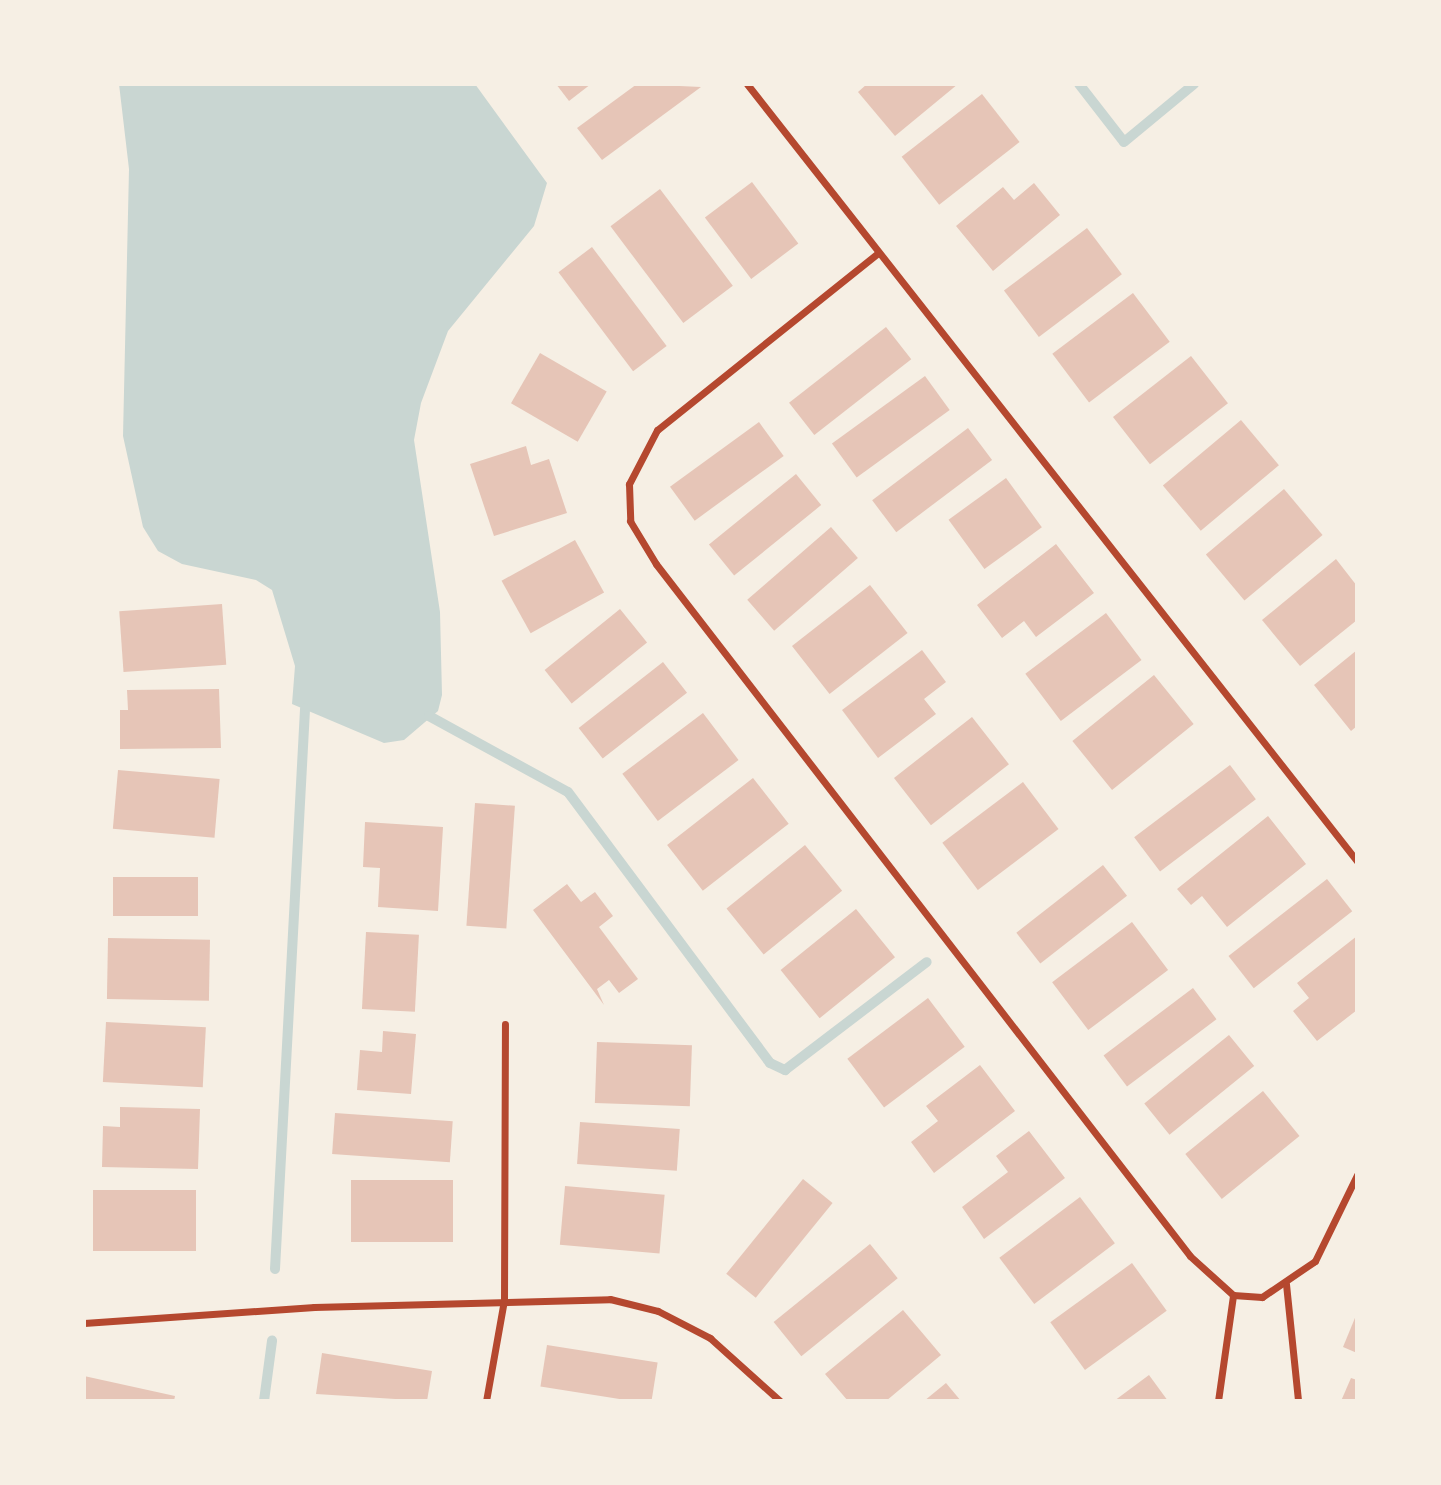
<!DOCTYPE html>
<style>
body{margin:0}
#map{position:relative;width:1441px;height:1485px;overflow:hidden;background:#f6efe4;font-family:Barlow,sans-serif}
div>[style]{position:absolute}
.water>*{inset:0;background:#c9d6d2}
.stream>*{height:10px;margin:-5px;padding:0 5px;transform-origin:5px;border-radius:5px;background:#c9d6d2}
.building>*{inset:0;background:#e6c5b7;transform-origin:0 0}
.minor>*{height:7px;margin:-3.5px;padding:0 3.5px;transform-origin:3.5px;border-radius:3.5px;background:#b5482f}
span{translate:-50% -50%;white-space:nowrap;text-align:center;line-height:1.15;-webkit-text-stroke:6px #f6efe4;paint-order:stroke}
.frame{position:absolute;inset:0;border:86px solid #f6efe4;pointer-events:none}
</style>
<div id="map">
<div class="water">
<div style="clip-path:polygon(119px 84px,475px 84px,547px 183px,534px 226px,448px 331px,421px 403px,414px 440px,440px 612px,442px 695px,438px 711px,404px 740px,384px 743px,292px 704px,295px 666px,272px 590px,256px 580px,182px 564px,158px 551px,143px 527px,123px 436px,129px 169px)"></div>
</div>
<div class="stream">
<div style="left:1079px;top:84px;width:73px;rotate:52.2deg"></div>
<div style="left:1124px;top:142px;width:91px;rotate:-39.6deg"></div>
<div style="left:429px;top:716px;width:158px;rotate:28.7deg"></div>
<div style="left:568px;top:792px;width:338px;rotate:53.3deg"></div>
<div style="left:770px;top:1063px;width:17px;rotate:25deg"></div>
<div style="left:785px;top:1070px;width:178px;rotate:-37.3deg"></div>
<div style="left:275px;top:1269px;width:561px;rotate:-86.93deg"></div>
<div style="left:264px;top:1401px;width:61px;rotate:-82.4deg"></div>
</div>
<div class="building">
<div style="clip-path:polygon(556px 84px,591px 84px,569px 101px)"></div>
<div style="clip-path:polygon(637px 84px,701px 87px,602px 160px,577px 128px)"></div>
<div style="clip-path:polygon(867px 84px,958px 84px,895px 136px,858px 92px)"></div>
<div style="left:982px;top:94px;width:61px;height:102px;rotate:52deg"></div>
<div style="left:752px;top:182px;width:77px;height:59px;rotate:53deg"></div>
<div style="clip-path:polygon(1034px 183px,1060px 215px,993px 271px,956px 226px,1003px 187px,1014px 200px)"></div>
<div style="left:660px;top:189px;width:121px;height:62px;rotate:53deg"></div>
<div style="left:1087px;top:228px;width:58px;height:104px;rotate:53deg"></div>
<div style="left:592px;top:247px;width:124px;height:42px;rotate:53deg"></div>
<div style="left:1133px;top:293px;width:61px;height:101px;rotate:53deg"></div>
<div style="left:886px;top:327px;width:41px;height:123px;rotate:52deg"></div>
<div style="left:540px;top:353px;width:77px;height:58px;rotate:30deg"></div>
<div style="left:1191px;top:356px;width:60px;height:99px;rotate:52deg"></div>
<div style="left:925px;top:376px;width:42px;height:115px;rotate:54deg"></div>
<div style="left:1241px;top:420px;width:59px;height:102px;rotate:50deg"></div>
<div style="left:759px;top:422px;width:42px;height:110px;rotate:54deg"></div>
<div style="left:968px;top:428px;width:40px;height:120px;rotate:53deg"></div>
<div style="clip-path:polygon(526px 446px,531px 465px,549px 459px,567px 513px,494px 536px,470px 464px)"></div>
<div style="left:796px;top:474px;width:40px;height:112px;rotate:51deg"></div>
<div style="left:1006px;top:478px;width:61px;height:71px;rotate:54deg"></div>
<div style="left:1284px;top:489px;width:60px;height:102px;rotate:50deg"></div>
<div style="left:831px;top:527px;width:41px;height:111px;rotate:49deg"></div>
<div style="left:575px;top:540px;width:60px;height:84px;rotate:61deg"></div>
<div style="clip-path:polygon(1056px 544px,1094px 593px,1036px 637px,1024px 621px,1002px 638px,977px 605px)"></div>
<div style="clip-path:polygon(1336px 559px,1357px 586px,1357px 620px,1300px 666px,1262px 620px)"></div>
<div style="left:870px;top:585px;width:61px;height:99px;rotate:52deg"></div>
<div style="left:222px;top:604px;width:61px;height:103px;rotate:86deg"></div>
<div style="left:620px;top:609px;width:43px;height:97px;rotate:51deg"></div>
<div style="left:1106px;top:613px;width:59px;height:101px;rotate:53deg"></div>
<div style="clip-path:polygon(922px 650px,946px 682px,924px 699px,936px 714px,878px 758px,842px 710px)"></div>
<div style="clip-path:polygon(1357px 650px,1357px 726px,1351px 731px,1314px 685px)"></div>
<div style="left:663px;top:662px;width:39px;height:107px;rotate:52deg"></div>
<div style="left:1154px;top:675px;width:63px;height:105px;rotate:51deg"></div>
<div style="clip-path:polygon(219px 689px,221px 748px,120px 749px,120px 710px,128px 710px,127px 690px)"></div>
<div style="left:703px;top:713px;width:59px;height:101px;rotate:53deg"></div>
<div style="left:972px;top:717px;width:60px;height:99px;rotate:52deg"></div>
<div style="left:1230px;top:765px;width:43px;height:120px;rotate:53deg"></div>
<div style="left:118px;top:770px;width:102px;height:59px;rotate:5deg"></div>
<div style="left:753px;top:778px;width:58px;height:109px;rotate:52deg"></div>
<div style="left:1023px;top:782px;width:59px;height:101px;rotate:53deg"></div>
<div style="left:475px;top:803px;width:40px;height:123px;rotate:4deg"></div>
<div style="clip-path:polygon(1268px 816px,1306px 864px,1227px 927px,1202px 896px,1191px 905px,1177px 889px)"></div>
<div style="clip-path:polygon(365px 822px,443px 827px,438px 911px,378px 907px,380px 868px,363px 867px)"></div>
<div style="left:805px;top:845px;width:59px;height:101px;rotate:51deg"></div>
<div style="left:1103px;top:865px;width:39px;height:110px;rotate:52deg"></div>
<div style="left:113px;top:877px;width:85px;height:39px"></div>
<div style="left:1327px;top:879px;width:41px;height:125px;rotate:52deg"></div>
<div style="clip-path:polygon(567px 884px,581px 902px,595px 892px,613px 916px,599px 927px,638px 979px,619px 993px,609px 980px,597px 989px,604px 1005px,533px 910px)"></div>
<div style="left:856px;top:909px;width:62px;height:97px;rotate:51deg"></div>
<div style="left:1132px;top:922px;width:60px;height:100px;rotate:53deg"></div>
<div style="left:366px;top:932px;width:53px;height:77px;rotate:3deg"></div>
<div style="clip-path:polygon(1357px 936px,1357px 1010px,1317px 1041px,1293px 1011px,1309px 998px,1297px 983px)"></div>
<div style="left:108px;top:938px;width:102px;height:61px;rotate:1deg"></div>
<div style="left:1193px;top:988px;width:39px;height:112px;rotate:53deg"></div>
<div style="left:928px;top:998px;width:61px;height:101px;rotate:53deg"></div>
<div style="left:106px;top:1022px;width:100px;height:60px;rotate:3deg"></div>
<div style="clip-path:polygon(383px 1031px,416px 1034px,411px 1094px,357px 1090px,360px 1050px,382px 1052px)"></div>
<div style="left:1229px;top:1035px;width:40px;height:109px;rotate:51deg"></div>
<div style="left:597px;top:1042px;width:95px;height:61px;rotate:2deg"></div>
<div style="clip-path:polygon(980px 1065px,1015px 1111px,934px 1173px,911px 1142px,938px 1121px,926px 1106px)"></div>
<div style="left:1263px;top:1091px;width:58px;height:100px;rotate:51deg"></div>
<div style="clip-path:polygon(120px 1107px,200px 1109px,198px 1169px,102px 1167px,103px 1126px,120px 1127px)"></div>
<div style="left:335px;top:1113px;width:118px;height:41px;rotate:4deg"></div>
<div style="left:580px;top:1122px;width:100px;height:42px;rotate:4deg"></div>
<div style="clip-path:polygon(1029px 1131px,1065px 1178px,984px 1239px,962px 1207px,1008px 1172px,996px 1156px)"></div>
<div style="left:803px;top:1179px;width:38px;height:122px;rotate:39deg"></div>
<div style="left:351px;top:1180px;width:102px;height:62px"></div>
<div style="left:565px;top:1186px;width:100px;height:59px;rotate:5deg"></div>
<div style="left:196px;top:1190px;width:61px;height:103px;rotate:90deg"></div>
<div style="left:1080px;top:1197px;width:58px;height:101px;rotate:53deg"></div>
<div style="left:870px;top:1244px;width:44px;height:124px;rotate:51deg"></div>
<div style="left:1132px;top:1263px;width:59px;height:101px;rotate:54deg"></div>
<div style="clip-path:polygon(903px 1310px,941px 1355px,886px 1401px,848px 1401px,825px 1374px)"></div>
<div style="clip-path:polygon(1357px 1313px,1357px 1353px,1343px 1347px)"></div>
<div style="left:547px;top:1345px;width:112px;height:42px;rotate:9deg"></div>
<div style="clip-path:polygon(322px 1353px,432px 1371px,427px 1401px,316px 1394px)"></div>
<div style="clip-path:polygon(1149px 1375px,1168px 1401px,1114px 1401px)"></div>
<div style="clip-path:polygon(84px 1376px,175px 1396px,174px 1401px,84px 1401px)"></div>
<div style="clip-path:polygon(1351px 1378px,1357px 1380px,1357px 1401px,1341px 1401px)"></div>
<div style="clip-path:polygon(946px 1383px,961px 1401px,924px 1401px)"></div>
</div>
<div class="minor">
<div style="left:747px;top:84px;width:988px;rotate:51.87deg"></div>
<div style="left:878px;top:253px;width:283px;rotate:141.3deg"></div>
<div style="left:657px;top:430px;width:61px;rotate:117.4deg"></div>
<div style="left:629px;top:484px;width:37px;rotate:88deg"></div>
<div style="left:630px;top:521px;width:50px;rotate:58.8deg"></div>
<div style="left:656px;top:564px;width:874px;rotate:52.34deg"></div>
<div style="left:1190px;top:1256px;width:58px;rotate:42.2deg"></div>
<div style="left:1233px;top:1295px;width:29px;rotate:4deg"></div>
<div style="left:1262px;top:1297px;width:64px;rotate:-34.2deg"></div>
<div style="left:1315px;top:1261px;width:96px;rotate:-64deg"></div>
<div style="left:1286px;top:1284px;width:118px;rotate:84.1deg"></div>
<div style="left:84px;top:1323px;width:231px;rotate:-4deg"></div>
<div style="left:314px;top:1307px;width:296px;rotate:-1.5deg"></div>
<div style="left:610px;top:1299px;width:49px;rotate:14deg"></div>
<div style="left:658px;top:1311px;width:59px;rotate:27.4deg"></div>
<div style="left:710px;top:1338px;width:94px;rotate:42deg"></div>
<div style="left:486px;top:1401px;width:103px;rotate:-79.9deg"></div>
<div style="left:504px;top:1300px;width:276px;rotate:-89.8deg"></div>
<div style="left:1218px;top:1401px;width:107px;rotate:-81.9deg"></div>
</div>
<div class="frame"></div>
</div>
